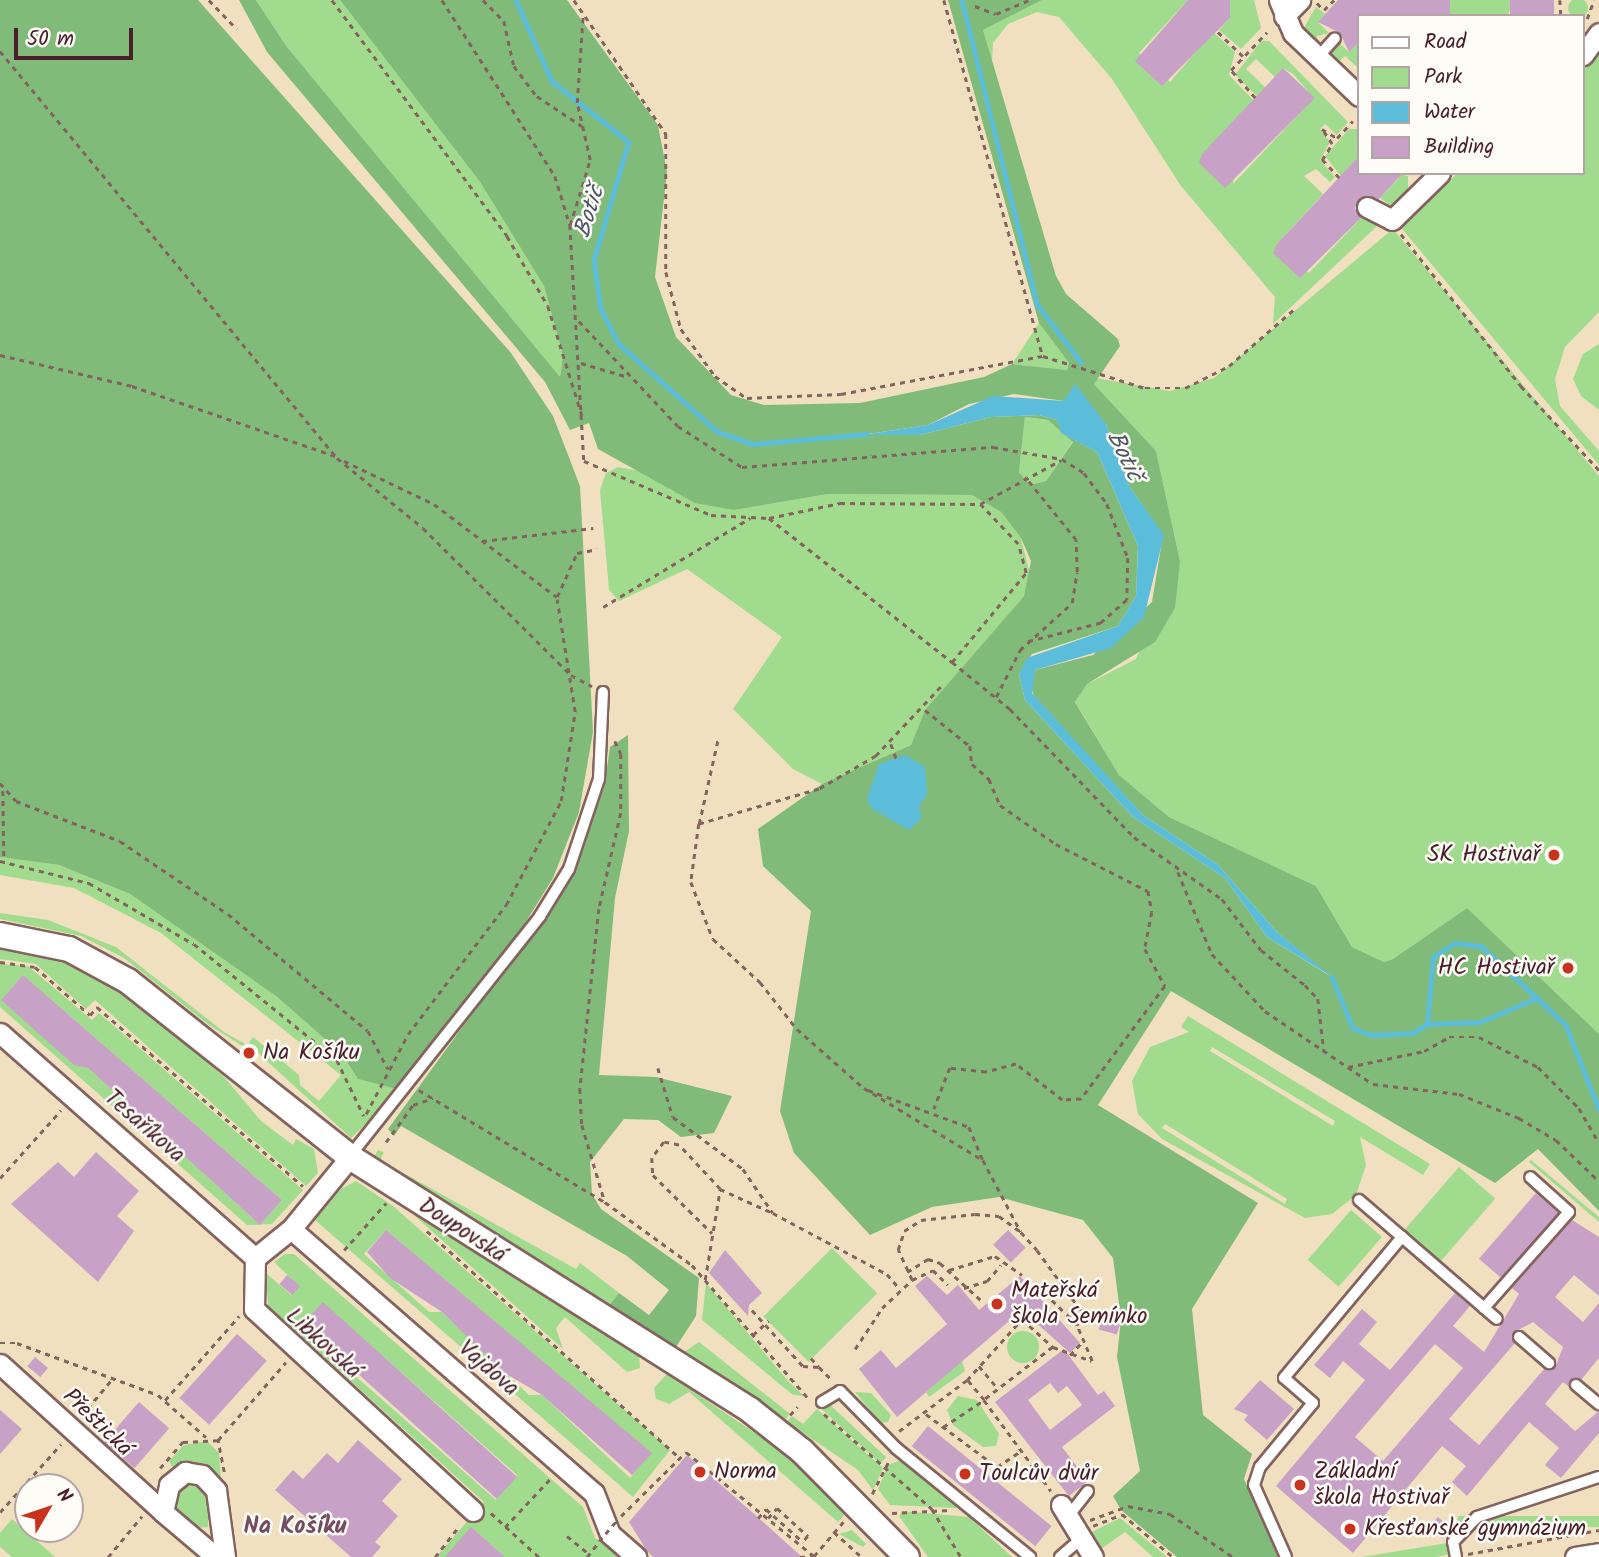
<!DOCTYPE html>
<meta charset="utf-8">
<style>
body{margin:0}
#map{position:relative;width:1599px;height:1557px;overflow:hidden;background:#f0e0c0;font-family:Kalam,sans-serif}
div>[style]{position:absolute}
.green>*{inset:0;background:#a0db8e;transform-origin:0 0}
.round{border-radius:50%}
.forest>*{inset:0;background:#80bb79}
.water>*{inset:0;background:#5cbdda}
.stream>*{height:4.5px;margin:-2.25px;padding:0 2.25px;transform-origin:2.25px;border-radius:2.25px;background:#5cbdda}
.building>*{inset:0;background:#c7a1c6;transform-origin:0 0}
.path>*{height:2.5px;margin-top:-1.25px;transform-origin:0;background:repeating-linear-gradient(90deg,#84635f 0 5px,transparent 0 10px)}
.roads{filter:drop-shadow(2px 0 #84635f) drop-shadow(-2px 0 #84635f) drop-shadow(0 2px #84635f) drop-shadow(0 -2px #84635f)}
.service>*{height:10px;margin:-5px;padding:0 5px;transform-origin:5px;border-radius:5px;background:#fff}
.minor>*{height:19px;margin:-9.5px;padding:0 9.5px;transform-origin:9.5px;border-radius:9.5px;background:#fff}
.tertiary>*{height:24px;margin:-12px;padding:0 12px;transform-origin:12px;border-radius:12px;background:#fff}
.path-bridge>*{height:2.5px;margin-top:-1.25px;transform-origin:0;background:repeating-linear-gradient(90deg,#84635f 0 5px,transparent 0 10px)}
.dots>*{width:19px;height:19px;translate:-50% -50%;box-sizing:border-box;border:4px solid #fdfcf7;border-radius:50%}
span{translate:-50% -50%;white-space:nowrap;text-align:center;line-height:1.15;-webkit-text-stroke:5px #fdfcf7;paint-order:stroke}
.poi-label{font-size:23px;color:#4a1f2b}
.right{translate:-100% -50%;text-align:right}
.left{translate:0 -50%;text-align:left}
.street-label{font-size:23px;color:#4a1f2b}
.water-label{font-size:24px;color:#505668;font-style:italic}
.neighbourhood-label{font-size:24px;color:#764c61;font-weight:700}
.legend{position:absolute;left:1357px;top:14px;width:228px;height:161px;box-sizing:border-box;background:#fdfcf7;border:2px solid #b5a4a5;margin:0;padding:9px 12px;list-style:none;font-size:21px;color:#4a1f2b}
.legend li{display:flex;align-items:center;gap:14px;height:35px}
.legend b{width:35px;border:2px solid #b5a4a5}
.north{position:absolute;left:14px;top:1473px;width:70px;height:70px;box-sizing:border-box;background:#fdfcf7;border:2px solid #b5a4a5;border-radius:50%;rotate:51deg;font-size:19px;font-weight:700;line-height:28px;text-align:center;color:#4a1f2b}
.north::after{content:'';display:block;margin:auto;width:24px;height:32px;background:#c8321e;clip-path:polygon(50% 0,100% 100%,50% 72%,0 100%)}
.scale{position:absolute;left:14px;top:28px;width:119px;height:32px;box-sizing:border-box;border:4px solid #4a1f2b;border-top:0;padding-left:9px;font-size:21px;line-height:24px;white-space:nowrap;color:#4a1f2b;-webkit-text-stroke:5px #fdfcf7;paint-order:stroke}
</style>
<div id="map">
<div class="green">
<div class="round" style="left:1568px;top:-2px;width:20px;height:20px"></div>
<div style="clip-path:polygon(256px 0,340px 0,480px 182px,544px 286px,563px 356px,560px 378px,287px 47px)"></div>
<div style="clip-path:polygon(1042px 0,1188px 0,1139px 53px,1170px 82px,1213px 32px,1235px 52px,1229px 75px,1253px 100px,1233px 184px,1314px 98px,1293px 74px,1283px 68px,1275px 77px,1256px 59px,1246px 69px,1268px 90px,1257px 96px,1235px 75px,1261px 41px,1269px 41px,1348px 122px,1337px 135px,1325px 124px,1320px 129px,1330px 142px,1320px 160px,1335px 177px,1330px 182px,1316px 169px,1304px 176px,1323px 194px,1277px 244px,1309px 273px,1365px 214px,1377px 226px,1273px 324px,1275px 297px,1181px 186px,1112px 79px,1059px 17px,1037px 12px,1008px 24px,993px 43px,992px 62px,983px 30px)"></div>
<div style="clip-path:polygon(1230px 0,1254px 0,1261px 28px,1241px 49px,1219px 30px,1230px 18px)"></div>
<div style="clip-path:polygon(1450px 0,1510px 0,1510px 10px,1507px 16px,1450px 16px)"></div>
<div style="clip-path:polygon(1316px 7px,1325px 14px,1318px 22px,1329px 33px,1317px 36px,1317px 44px,1302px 31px)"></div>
<div style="clip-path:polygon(1338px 42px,1349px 52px,1359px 42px,1359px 69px,1345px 56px,1337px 63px,1328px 55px)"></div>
<div style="clip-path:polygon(1599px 49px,1599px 312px,1565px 347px,1555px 379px,1560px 406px,1599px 451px,1599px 465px,1398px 224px,1458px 173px,1583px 173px,1583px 65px)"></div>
<div style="clip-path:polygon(1349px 129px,1359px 129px,1359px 156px,1341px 176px,1325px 156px)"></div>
<div style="clip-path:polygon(1395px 173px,1408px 176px,1408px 190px,1390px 205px,1380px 198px,1399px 178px)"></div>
<div style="clip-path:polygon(1393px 229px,1599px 476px,1599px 1034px,1467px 908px,1393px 959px,1384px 962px,1352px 947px,1316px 886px,1169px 817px,1119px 775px,1075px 701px,1087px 684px,1136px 659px,1180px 561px,1156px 451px,1094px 384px,1096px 378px,1170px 391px,1214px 378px)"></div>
<div style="clip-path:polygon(1039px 323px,1069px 363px,1067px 370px,1012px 364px)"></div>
<div style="clip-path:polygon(1599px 344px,1599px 410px,1581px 396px,1573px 379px,1583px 354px)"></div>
<div style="clip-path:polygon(1025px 417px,1048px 420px,1073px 441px,1046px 481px,1030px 485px,1019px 472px)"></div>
<div style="clip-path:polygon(618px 467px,650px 473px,672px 491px,734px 510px,828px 494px,973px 495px,1001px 512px,1021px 538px,1031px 578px,1024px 596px,925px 710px,911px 745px,822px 784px,793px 769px,733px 709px,782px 637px,687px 569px,619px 601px,609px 590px,600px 490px,606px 473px)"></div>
<div style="clip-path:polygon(0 857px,59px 865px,130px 894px,276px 996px,341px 1053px,358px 1079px,400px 1090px,351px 1138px,255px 1050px,252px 1052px,209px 1025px,124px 958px,81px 936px,0 919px,0 913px,48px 920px,116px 947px,224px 1032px,247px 1045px,253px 1037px,299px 1075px,300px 1085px,319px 1101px,341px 1075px,161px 933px,74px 888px,0 875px)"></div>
<div style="clip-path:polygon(0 945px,81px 964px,129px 994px,225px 1078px,261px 1121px,293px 1145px,296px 1139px,314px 1149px,318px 1173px,306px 1186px,95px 1000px,86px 1009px,36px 964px,0 959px)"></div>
<div style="clip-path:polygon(evenodd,0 964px,28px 966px,92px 1020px,99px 1013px,303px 1190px,272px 1224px,247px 1225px,0 1007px,0 964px,23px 975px,282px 1200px,260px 1225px,88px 1068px,1px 1000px,23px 975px)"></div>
<div style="clip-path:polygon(evenodd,1188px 1016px,1430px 1164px,1423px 1175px,1360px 1137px,1366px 1165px,1356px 1195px,1332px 1214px,1305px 1218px,1162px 1139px,1138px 1114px,1132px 1081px,1150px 1047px,1189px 1032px,1181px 1027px,1188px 1016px,1212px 1047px,1335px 1121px,1333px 1126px,1210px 1051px,1212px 1047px,1188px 1016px,1165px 1124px,1287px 1199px,1285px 1204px,1162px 1128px,1165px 1124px)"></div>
<div style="clip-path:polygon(378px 1150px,384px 1152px,380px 1160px,576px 1269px,580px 1263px,619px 1293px,608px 1307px,374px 1157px)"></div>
<div style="clip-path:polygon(1531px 1160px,1599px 1217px,1599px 1222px,1529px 1162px)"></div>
<div style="left:1459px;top:1167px;width:48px;height:84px;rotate:41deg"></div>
<div style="clip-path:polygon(evenodd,356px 1181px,393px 1206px,670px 1450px,633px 1497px,315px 1220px,341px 1189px,356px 1181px,386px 1230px,651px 1453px,630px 1478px,542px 1395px,529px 1395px,442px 1312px,429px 1312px,364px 1254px,386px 1230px)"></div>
<div style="clip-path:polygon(405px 1207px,639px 1355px,640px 1368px,627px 1372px,565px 1317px,556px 1328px,563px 1349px)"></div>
<div style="left:1351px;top:1210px;width:41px;height:66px;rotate:41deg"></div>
<div style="left:832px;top:1248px;width:64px;height:97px;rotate:45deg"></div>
<div style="clip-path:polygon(evenodd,285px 1254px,294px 1254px,583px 1507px,595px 1538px,623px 1557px,505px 1557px,472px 1528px,454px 1557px,436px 1557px,484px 1502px,268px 1306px,266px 1273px,291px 1295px,299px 1286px,274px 1262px,285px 1254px,323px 1303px,517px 1475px,496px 1500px,301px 1328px,323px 1303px)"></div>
<div style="clip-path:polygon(706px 1283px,788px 1381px,804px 1396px,793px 1395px,702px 1320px)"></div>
<div class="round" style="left:1007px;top:1331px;width:32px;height:32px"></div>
<div style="clip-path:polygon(699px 1342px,790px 1414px,785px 1420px,684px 1352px)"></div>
<div style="clip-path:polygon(962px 1361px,965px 1371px,929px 1397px,926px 1392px)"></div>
<div style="clip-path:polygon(667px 1374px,791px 1457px,845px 1514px,838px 1522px,689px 1392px,669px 1404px,656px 1399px,654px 1388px)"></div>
<div style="clip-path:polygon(855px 1392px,871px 1393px,891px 1415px,888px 1422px,880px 1423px)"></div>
<div style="clip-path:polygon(958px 1396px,977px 1400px,999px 1434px,996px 1446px,983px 1447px,953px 1425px,947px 1410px)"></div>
<div style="left:827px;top:1402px;width:81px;height:9px;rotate:43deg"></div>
<div style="clip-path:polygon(817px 1409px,883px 1468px,873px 1490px,858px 1470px,787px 1422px,792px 1416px,803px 1424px)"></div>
<div style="clip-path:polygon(207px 1441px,219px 1453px,221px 1480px,199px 1464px,173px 1468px,169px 1461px,184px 1445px)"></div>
<div style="clip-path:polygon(901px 1460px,957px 1506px,956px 1508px,890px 1505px,878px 1489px,888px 1465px)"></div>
<div style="clip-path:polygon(183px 1482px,197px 1482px,208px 1495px,208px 1527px,195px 1528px,172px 1505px)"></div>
<div style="clip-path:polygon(902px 1511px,969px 1517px,1012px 1557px,928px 1557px,899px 1516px)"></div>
<div style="left:1599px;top:1516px;width:11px;height:141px;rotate:90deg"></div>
<div style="clip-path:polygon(1120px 1518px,1167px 1557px,1153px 1557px,1125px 1532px,1101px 1549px,1092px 1532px)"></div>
<div style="clip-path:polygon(12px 1519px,55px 1557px,12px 1557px,0 1547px,0 1533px)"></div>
<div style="clip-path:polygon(852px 1530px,866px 1544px,863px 1547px,839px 1534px)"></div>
<div style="clip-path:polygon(1447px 1543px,1451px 1554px,1436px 1557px,1362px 1557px)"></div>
</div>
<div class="forest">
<div style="clip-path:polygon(0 0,198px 0,511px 353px,553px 416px,580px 486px,593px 732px,579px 812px,553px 878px,519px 933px,400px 1090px,358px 1079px,341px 1053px,276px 996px,130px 894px,59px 865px,0 857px)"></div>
<div style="clip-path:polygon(evenodd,239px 0,256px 0,287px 47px,560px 377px,563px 356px,544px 286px,480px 182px,340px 0,567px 0,658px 125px,667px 172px,655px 277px,676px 337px,731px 395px,764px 405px,860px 403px,984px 377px,1012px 364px,1067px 370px,1069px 363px,1039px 323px,948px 0,1042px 0,983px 30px,1056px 276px,1066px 294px,1118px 339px,1120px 346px,1094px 384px,1156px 451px,1180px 561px,1175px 608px,1155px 642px,1087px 684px,1075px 702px,1119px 775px,1169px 817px,1316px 886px,1352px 947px,1384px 962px,1393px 959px,1467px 908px,1599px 1034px,1599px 1211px,1538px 1149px,1495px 1183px,1171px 991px,1098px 1105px,1258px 1203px,1192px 1309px,1203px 1415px,1252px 1454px,1244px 1479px,1278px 1557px,1177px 1557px,1121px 1510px,1113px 1496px,1140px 1471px,1117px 1357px,1121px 1319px,1113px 1258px,1083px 1220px,999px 1197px,932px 1207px,870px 1235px,794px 1153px,780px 1111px,811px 911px,763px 866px,758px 829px,822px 784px,911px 745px,925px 710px,1024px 596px,1031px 561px,1021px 538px,1001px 512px,972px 495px,828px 494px,734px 510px,695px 503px,598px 449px,589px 423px,570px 430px,545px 382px,267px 52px,239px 0,1014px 394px,1064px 401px,1106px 424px,1129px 486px,1163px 535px,1152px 602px,1093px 655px,1035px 670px,1030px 686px,1036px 700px,1143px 815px,1217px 864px,1277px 932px,1330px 976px,1267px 937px,1225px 878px,1133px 817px,1025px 700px,1019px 674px,1032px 654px,1118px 626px,1136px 596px,1138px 546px,1097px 452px,1062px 433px,1057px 420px,1039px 415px,991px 417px,920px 435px,868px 434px,928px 425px,969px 404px,1014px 394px,239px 0,1025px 417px,1048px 420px,1073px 442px,1046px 481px,1030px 485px,1019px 472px,1025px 417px)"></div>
<div style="clip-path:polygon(628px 735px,629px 831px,615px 898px,599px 1075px,656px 1077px,732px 1096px,714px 1133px,681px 1137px,658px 1120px,624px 1119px,590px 1162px,592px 1194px,601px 1209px,699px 1278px,696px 1316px,676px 1347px,608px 1307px,619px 1293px,649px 1315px,669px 1290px,627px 1256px,401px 1126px,394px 1136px,388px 1129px,564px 888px,604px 788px,610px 747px)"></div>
</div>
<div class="water">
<div style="clip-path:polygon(1075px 384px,1106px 424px,1129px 486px,1164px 535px,1144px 617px,1111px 648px,1035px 670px,1032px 693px,1143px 815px,1217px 864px,1277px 932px,1334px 978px,1267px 937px,1225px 878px,1133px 817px,1025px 700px,1019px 674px,1027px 658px,1118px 626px,1136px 596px,1138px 546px,1097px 452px,1061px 433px,1057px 420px,1039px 415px,991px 417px,920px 435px,862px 435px,928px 425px,993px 396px,1064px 401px)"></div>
<div style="clip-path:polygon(905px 755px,925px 767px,927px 795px,919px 806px,922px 818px,909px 830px,872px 809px,867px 799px,879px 764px)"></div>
</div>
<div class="stream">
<div style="left:516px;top:0;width:89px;rotate:66deg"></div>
<div style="left:552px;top:81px;width:98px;rotate:38.4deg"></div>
<div style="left:629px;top:142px;width:123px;rotate:106.5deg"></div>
<div style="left:594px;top:260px;width:49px;rotate:81.9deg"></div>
<div style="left:601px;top:309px;width:38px;rotate:63deg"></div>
<div style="left:618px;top:343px;width:134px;rotate:41.7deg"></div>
<div style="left:718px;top:432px;width:37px;rotate:19deg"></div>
<div style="left:753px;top:444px;width:114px;rotate:-5deg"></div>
<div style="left:962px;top:0;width:313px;rotate:76.1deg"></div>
<div style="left:1037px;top:304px;width:73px;rotate:52.8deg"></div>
<div style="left:1332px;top:977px;width:55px;rotate:67.6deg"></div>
<div style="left:1353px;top:1028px;width:19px;rotate:21deg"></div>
<div style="left:1371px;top:1035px;width:42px;rotate:-2.7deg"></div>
<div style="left:1413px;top:1033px;width:17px;rotate:-33deg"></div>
<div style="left:1427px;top:1024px;width:67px;rotate:-84.9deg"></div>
<div style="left:1433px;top:957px;width:26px;rotate:-32deg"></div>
<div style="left:1455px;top:943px;width:26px;rotate:7deg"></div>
<div style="left:1481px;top:946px;width:116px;rotate:42.9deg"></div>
<div style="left:1566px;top:1025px;width:90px;rotate:68.6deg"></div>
<div style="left:1427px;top:1024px;width:53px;rotate:-2.2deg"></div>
<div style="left:1480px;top:1022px;width:62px;rotate:-22.8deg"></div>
</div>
<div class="building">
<div style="clip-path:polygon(1188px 0,1230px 0,1230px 18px,1162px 86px,1135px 61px)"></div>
<div style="clip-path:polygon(1338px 0,1450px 0,1450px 16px,1359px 16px,1359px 42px,1349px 52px,1340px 33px,1318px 22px)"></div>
<div style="left:1510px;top:0;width:44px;height:16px"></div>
<div style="clip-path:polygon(1283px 68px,1315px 98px,1225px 188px,1199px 163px,1202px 154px)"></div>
<div style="clip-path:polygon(1359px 156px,1359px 173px,1403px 173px,1379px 199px,1360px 197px,1355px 208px,1361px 218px,1300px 278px,1273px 253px,1277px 244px)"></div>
<div style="clip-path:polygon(23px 975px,282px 1200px,260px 1225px,88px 1068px,74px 1065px,1px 1000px)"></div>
<div style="clip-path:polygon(96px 1152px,139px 1191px,117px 1216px,134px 1231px,98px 1282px,11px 1204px,58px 1162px,74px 1177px)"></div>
<div style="left:1536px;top:1193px;width:30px;height:87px;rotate:41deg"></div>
<div style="clip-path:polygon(evenodd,1572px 1220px,1599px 1237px,1599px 1296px,1574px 1275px,1555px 1297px,1583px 1322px,1599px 1303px,1599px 1358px,1581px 1380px,1573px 1378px,1569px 1387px,1563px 1382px,1545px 1404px,1575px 1431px,1599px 1411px,1599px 1433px,1561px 1478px,1545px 1465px,1559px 1448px,1529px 1422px,1467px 1496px,1452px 1482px,1466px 1466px,1442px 1446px,1353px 1553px,1276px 1486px,1365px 1380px,1343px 1361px,1330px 1378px,1314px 1365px,1362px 1309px,1377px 1322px,1359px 1344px,1390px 1370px,1455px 1293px,1470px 1306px,1453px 1326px,1484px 1352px,1519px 1294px,1512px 1288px,1572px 1220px,1533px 1322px,1563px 1347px,1556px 1365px,1544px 1369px,1479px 1445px,1449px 1419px,1515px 1343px,1513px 1333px,1533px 1322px,1572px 1220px,1435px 1344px,1463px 1368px,1383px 1461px,1355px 1437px,1435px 1344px)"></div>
<div style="clip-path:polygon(386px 1230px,652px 1453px,632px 1475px,542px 1395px,503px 1372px,442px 1312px,390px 1278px,367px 1252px)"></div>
<div style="left:1008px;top:1230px;width:25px;height:21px;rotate:45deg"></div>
<div style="clip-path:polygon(725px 1250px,762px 1293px,749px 1305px,748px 1316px,709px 1273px)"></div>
<div style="left:287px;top:1275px;width:17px;height:12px;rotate:40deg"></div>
<div style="clip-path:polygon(927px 1276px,947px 1295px,958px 1285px,979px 1310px,1020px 1276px,1080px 1343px,1070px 1353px,1022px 1310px,897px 1417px,859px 1369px,881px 1350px,896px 1368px,947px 1324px,915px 1286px)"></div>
<div style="left:323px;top:1302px;width:261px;height:30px;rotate:42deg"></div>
<div style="left:1103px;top:1314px;width:19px;height:16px;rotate:16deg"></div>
<div style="left:237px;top:1334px;width:40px;height:86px;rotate:42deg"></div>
<div style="clip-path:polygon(evenodd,1064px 1349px,1098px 1395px,1104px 1391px,1115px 1406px,1062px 1447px,1088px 1481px,1069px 1496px,995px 1402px,1064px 1349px,1050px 1383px,1058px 1393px,1067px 1386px,1082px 1405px,1050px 1430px,1028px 1400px,1050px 1383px)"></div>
<div style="left:35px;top:1357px;width:17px;height:12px;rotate:40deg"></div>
<div style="clip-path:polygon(1260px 1380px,1294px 1409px,1267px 1440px,1244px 1420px,1248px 1415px,1234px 1409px)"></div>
<div style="left:139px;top:1402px;width:40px;height:53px;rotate:41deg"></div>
<div style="clip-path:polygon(0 1410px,22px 1429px,0 1454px)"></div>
<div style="left:928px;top:1426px;width:159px;height:26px;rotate:39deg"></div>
<div style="clip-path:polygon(358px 1440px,402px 1479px,382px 1501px,398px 1516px,375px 1542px,381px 1547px,372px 1557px,351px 1557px,275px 1490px,293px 1470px,303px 1479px,327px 1453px,338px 1463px)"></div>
<div style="clip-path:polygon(687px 1455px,771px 1529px,802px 1557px,653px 1557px,647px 1551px,629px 1522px)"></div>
<div style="left:1438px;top:1517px;width:18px;height:13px;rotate:43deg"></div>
<div style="clip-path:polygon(471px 1527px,505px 1557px,445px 1557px)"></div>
</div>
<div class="path">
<div style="left:209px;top:0;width:40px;rotate:46deg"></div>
<div style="left:332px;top:0;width:294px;rotate:53.4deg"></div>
<div style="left:507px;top:236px;width:81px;rotate:59.6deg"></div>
<div style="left:548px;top:306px;width:114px;rotate:72.7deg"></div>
<div style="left:442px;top:0;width:209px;rotate:57.3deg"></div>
<div style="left:555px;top:176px;width:51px;rotate:73deg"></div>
<div style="left:570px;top:225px;width:236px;rotate:86.6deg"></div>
<div style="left:584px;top:461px;width:138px;rotate:23deg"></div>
<div style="left:711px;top:515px;width:58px;rotate:3deg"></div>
<div style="left:769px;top:518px;width:233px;rotate:38.2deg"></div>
<div style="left:952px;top:662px;width:75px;rotate:39deg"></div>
<div style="left:1010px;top:709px;width:178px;rotate:45.9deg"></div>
<div style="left:1134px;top:837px;width:108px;rotate:35.2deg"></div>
<div style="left:1222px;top:899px;width:64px;rotate:52.6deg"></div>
<div style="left:1261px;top:950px;width:56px;rotate:38.5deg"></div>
<div style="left:1305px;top:985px;width:19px;rotate:47deg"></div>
<div style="left:1318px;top:999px;width:52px;rotate:83.4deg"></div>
<div style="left:483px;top:0;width:30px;rotate:45deg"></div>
<div style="left:504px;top:21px;width:46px;rotate:77.5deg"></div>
<div style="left:514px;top:66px;width:38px;rotate:53deg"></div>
<div style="left:537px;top:96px;width:54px;rotate:33.7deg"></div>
<div style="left:574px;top:0;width:163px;rotate:55.5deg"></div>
<div style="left:666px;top:134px;width:138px;rotate:90deg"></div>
<div style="left:666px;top:272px;width:59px;rotate:75.3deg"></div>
<div style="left:681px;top:329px;width:58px;rotate:54.1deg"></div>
<div style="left:715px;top:376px;width:39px;rotate:35deg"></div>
<div style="left:747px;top:398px;width:94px;rotate:-2.4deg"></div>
<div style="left:841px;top:394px;width:206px;rotate:-10.7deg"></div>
<div style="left:1043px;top:356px;width:107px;rotate:17.4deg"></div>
<div style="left:1145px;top:388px;width:40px"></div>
<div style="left:1185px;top:388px;width:49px;rotate:-26.6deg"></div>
<div style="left:1229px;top:366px;width:86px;rotate:-41.2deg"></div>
<div style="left:944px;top:0;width:370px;rotate:74.5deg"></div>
<div style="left:1560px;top:0;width:16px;rotate:86deg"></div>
<div style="left:1317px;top:3px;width:10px;rotate:45deg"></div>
<div style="left:1324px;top:10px;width:14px;rotate:-45deg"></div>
<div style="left:975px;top:6px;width:22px;rotate:21deg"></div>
<div style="left:996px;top:14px;width:36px;rotate:-23deg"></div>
<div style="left:1587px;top:19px;width:20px;rotate:-70deg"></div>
<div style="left:1218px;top:32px;width:35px;rotate:44deg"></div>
<div style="left:0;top:51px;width:528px;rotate:50.37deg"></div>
<div style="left:337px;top:458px;width:111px;rotate:39.1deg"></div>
<div style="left:423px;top:528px;width:209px;rotate:44.8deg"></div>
<div style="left:571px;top:675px;width:24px;rotate:28deg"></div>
<div style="left:1255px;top:98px;width:37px;rotate:-131deg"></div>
<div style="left:1231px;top:70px;width:52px;rotate:-46.5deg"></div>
<div style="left:1339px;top:178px;width:25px;rotate:-133deg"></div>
<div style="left:1322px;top:160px;width:19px;rotate:-58deg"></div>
<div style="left:1332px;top:144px;width:18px;rotate:-124deg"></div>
<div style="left:1322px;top:129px;width:17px;rotate:31deg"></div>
<div style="left:1337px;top:138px;width:23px;rotate:-47deg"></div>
<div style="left:570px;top:225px;width:68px;rotate:-72.9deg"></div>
<div style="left:590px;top:160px;width:58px;rotate:-102.8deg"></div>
<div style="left:577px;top:103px;width:89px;rotate:-86.1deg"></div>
<div style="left:1401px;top:234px;width:194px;rotate:51.7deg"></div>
<div style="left:1521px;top:386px;width:115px;rotate:47.1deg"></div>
<div style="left:579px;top:321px;width:144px;rotate:46.7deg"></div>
<div style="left:678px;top:426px;width:76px;rotate:32.6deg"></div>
<div style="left:742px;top:467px;width:252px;rotate:-4.6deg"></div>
<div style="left:993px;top:447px;width:70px;rotate:9.9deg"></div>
<div style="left:1062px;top:459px;width:26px;rotate:32deg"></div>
<div style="left:1084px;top:473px;width:39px;rotate:53deg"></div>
<div style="left:1107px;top:504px;width:58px;rotate:68.7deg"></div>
<div style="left:1128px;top:558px;width:42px;rotate:91.4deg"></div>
<div style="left:1127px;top:600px;width:35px;rotate:139deg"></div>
<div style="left:1101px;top:623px;width:76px;rotate:165.6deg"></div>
<div style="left:0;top:355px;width:136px;rotate:13.2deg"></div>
<div style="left:132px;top:386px;width:215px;rotate:19deg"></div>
<div style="left:581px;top:363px;width:46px;rotate:16.5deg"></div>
<div style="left:344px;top:461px;width:100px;rotate:25.5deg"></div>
<div style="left:434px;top:504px;width:154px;rotate:37.1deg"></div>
<div style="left:557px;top:597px;width:48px;rotate:-65.6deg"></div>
<div style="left:577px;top:553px;width:20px;rotate:-11deg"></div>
<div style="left:769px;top:518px;width:73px;rotate:-11.9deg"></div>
<div style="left:840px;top:503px;width:140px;rotate:0.4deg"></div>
<div style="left:980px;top:504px;width:92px;rotate:-28.5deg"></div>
<div style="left:482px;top:541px;width:112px;rotate:-6.7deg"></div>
<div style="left:603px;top:607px;width:172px;rotate:-31.2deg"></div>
<div style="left:952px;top:662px;width:116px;rotate:-50.3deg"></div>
<div style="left:1026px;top:573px;width:30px;rotate:-105deg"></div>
<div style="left:1018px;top:544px;width:55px;rotate:-133.5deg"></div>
<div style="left:941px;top:687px;width:95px;rotate:133.3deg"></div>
<div style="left:876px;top:756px;width:66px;rotate:149.9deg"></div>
<div style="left:819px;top:789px;width:125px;rotate:163.7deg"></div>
<div style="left:699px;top:824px;width:59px;rotate:97.9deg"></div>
<div style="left:691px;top:882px;width:61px;rotate:68.9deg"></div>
<div style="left:713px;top:939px;width:64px;rotate:42.5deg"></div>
<div style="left:760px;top:982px;width:60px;rotate:51.8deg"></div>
<div style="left:797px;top:1029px;width:89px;rotate:41.4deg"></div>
<div style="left:864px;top:1088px;width:139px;rotate:31.2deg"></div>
<div style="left:983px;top:1160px;width:81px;rotate:62.2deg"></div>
<div style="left:996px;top:697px;width:53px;rotate:-62.9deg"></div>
<div style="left:1020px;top:650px;width:70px;rotate:-42.1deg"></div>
<div style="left:1072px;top:603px;width:31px;rotate:-81deg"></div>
<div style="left:1077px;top:572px;width:32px;rotate:-92deg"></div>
<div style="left:1076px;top:540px;width:81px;rotate:-129deg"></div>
<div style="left:925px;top:710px;width:58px;rotate:38.7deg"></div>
<div style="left:970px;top:746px;width:18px;rotate:84deg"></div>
<div style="left:972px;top:764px;width:23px;rotate:41deg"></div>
<div style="left:989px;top:779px;width:28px;rotate:67deg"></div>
<div style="left:1000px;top:805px;width:68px;rotate:34.9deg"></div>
<div style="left:1056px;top:844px;width:103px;rotate:27.1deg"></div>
<div style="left:1148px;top:891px;width:21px;rotate:79deg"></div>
<div style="left:1152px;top:912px;width:38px;rotate:101deg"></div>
<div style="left:1145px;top:949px;width:42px;rotate:61.6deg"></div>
<div style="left:1165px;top:986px;width:141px;rotate:126.6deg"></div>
<div style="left:1081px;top:1099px;width:19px;rotate:177deg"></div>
<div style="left:1062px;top:1100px;width:58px;rotate:-142deg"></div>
<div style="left:1016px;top:1064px;width:31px;rotate:165deg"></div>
<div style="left:986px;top:1072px;width:36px;rotate:-174deg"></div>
<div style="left:950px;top:1068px;width:44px;rotate:111.3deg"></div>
<div style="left:615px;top:741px;width:14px;rotate:65deg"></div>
<div style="left:621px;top:754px;width:59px;rotate:90deg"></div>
<div style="left:621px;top:813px;width:98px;rotate:102.9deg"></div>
<div style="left:599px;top:909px;width:181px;rotate:96deg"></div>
<div style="left:580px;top:1089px;width:36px;rotate:87deg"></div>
<div style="left:582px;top:1125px;width:80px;rotate:73.4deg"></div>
<div style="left:605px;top:1202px;width:107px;rotate:35.9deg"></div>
<div style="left:692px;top:1265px;width:178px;rotate:48.9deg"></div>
<div style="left:891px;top:744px;width:20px;rotate:70deg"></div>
<div style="left:0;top:783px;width:24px;rotate:48deg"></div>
<div style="left:16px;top:801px;width:111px;rotate:21deg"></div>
<div style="left:120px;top:841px;width:130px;rotate:34.1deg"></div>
<div style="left:228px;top:914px;width:182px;rotate:39.9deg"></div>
<div style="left:368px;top:1031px;width:43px;rotate:62.2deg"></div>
<div style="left:3px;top:791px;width:66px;rotate:89.1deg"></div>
<div style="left:699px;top:824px;width:87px;rotate:-77.4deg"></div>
<div style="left:0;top:861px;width:92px;rotate:13.9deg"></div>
<div style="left:89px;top:883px;width:121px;rotate:30.2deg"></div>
<div style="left:194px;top:944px;width:184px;rotate:39deg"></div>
<div style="left:337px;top:1060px;width:62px;rotate:64.3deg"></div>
<div style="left:1178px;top:872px;width:89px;rotate:67.5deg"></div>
<div style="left:1212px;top:954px;width:78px;rotate:47.1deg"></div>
<div style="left:1265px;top:1011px;width:130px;rotate:34.1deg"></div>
<div style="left:1373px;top:1084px;width:87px;rotate:6.6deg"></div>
<div style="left:1459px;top:1094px;width:65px;rotate:21.8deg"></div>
<div style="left:1519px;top:1118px;width:43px;rotate:30.7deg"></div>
<div style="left:1556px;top:1140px;width:59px;rotate:43.6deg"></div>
<div style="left:0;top:962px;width:35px;rotate:8deg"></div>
<div style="left:35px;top:967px;width:73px;rotate:41.1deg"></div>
<div style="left:90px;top:1015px;width:11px;rotate:-49deg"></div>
<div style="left:97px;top:1007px;width:273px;rotate:41deg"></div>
<div style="left:1348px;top:1067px;width:78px;rotate:-11.9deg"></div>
<div style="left:1424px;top:1051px;width:29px;rotate:-29deg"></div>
<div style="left:1449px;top:1037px;width:30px"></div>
<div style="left:1479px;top:1037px;width:66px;rotate:27deg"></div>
<div style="left:1538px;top:1067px;width:58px;rotate:45deg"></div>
<div style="left:1579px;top:1108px;width:39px;rotate:60deg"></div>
<div style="left:658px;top:1068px;width:51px;rotate:73deg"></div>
<div style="left:673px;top:1117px;width:87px;rotate:36.6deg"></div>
<div style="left:743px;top:1169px;width:53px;rotate:55.7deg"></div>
<div style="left:773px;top:1213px;width:129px;rotate:28.2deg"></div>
<div style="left:887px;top:1274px;width:20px;rotate:49deg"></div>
<div style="left:419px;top:1090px;width:217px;rotate:31.1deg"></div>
<div style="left:868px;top:1090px;width:108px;rotate:20.1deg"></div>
<div style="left:969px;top:1127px;width:36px;rotate:67deg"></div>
<div style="left:366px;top:1114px;width:90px;rotate:-62.3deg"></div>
<div style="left:408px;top:1034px;width:162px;rotate:-52.8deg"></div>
<div style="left:506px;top:905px;width:118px;rotate:-62.1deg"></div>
<div style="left:561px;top:801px;width:90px;rotate:-81.1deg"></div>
<div style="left:575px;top:712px;width:114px;rotate:-99.1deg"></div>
<div style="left:386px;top:1142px;width:46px;rotate:-53.9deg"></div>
<div style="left:413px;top:1105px;width:21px;rotate:-19deg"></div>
<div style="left:0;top:1178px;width:91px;rotate:-48.1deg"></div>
<div style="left:720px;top:1189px;width:58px;rotate:24.4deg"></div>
<div style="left:427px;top:1231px;width:336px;rotate:41.9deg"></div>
<div style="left:344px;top:1250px;width:63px;rotate:-48.2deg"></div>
<div style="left:949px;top:1270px;width:48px;rotate:-16.9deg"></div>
<div style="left:995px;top:1256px;width:33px;rotate:35deg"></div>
<div style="left:907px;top:1272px;width:25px;rotate:-32deg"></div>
<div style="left:928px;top:1259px;width:13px;rotate:18deg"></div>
<div style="left:940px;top:1263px;width:58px;rotate:42.2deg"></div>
<div style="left:705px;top:1280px;width:92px;rotate:-80.6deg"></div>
<div style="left:720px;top:1189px;width:60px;rotate:-133deg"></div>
<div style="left:679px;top:1145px;width:15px;rotate:-169deg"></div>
<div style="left:664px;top:1142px;width:20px;rotate:127deg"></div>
<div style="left:652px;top:1158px;width:17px;rotate:87deg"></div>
<div style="left:653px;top:1175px;width:83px;rotate:44.5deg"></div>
<div style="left:912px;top:1280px;width:33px;rotate:-115deg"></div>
<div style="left:898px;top:1250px;width:20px;rotate:-72deg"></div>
<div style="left:904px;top:1231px;width:20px;rotate:-33deg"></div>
<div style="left:921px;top:1220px;width:54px;rotate:-6.3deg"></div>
<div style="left:975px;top:1214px;width:24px;rotate:5deg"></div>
<div style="left:999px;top:1216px;width:27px;rotate:36deg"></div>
<div style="left:1021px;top:1232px;width:24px;rotate:48deg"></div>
<div style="left:1037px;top:1250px;width:39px;rotate:54deg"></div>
<div style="left:1060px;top:1282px;width:44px;rotate:53.4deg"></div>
<div style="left:1086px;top:1317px;width:12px;rotate:138deg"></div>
<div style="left:1077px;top:1325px;width:43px;rotate:-135.9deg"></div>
<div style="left:1046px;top:1295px;width:19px;rotate:-43deg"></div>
<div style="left:964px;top:1288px;width:24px;rotate:-17deg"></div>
<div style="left:987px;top:1281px;width:21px;rotate:-49deg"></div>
<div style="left:752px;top:1310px;width:76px;rotate:47.7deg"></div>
<div style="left:803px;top:1366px;width:16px;rotate:4deg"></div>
<div style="left:819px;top:1367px;width:18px;rotate:45deg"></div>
<div style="left:753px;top:1335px;width:21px;rotate:-43deg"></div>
<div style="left:0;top:1343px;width:17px"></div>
<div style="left:17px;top:1343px;width:150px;rotate:20.2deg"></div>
<div style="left:158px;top:1395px;width:64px;rotate:41.2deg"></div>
<div style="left:1053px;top:1347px;width:41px;rotate:19.7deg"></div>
<div style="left:1092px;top:1361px;width:39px;rotate:-113deg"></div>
<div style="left:855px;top:1349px;width:49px;rotate:-56.6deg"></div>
<div style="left:882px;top:1308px;width:41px;rotate:-43deg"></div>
<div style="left:912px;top:1280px;width:23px;rotate:-25deg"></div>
<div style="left:933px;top:1270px;width:21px;rotate:45deg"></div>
<div style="left:1070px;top:1355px;width:18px;rotate:-47deg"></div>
<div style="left:811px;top:1358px;width:12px;rotate:48deg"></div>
<div style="left:979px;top:1366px;width:30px;rotate:50deg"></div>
<div style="left:165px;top:1400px;width:112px;rotate:-48.6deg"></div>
<div style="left:824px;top:1414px;width:144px;rotate:41.3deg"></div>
<div style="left:932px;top:1509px;width:56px;rotate:58.9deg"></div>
<div style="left:926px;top:1414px;width:89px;rotate:36.7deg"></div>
<div style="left:997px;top:1467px;width:29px;rotate:-34deg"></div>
<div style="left:790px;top:1415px;width:11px;rotate:-49deg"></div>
<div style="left:81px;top:1416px;width:50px;rotate:-49.9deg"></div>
<div style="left:943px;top:1427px;width:49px;rotate:-33.4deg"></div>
<div style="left:984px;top:1400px;width:26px;rotate:-130deg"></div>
<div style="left:899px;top:1431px;width:85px;rotate:-36.9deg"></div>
<div style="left:967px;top:1380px;width:82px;rotate:-48deg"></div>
<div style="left:1022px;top:1319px;width:42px;rotate:42.1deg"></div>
<div style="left:1053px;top:1347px;width:87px;rotate:142.5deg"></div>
<div style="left:984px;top:1400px;width:113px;rotate:53.6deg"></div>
<div style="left:160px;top:1468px;width:35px;rotate:-49deg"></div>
<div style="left:183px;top:1442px;width:35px;rotate:-3deg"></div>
<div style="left:224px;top:1472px;width:33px;rotate:-101deg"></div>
<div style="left:218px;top:1440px;width:103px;rotate:-48.9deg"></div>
<div style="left:872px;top:1494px;width:38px;rotate:-63deg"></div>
<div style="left:0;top:1512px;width:91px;rotate:-48.1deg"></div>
<div style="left:491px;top:1513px;width:65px;rotate:42.5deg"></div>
<div style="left:892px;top:1513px;width:58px;rotate:-3deg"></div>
<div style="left:621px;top:1516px;width:91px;rotate:-44.6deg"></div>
<div style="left:686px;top:1452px;width:166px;rotate:39.1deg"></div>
<div style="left:768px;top:1518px;width:13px;rotate:-48deg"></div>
<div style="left:777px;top:1508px;width:42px;rotate:42.1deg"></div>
<div style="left:808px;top:1536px;width:8px;rotate:130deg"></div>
<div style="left:1090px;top:1520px;width:40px;rotate:-20.2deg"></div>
<div style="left:1128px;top:1506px;width:43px;rotate:10.8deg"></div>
<div style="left:1170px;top:1514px;width:76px;rotate:34.3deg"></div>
<div style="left:1093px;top:1526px;width:31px;rotate:-22deg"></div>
<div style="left:1122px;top:1514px;width:67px;rotate:40.1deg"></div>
<div style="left:505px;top:1527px;width:67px;rotate:-46.8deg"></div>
<div style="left:834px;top:1532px;width:38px;rotate:42deg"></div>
<div style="left:567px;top:1536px;width:28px;rotate:39deg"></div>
<div style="left:1468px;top:1554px;width:133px;rotate:-10.4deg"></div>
<div style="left:108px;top:1557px;width:53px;rotate:-50.3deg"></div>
<div style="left:435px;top:1557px;width:36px;rotate:-52deg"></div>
<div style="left:587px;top:1557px;width:16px;rotate:-52deg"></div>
<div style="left:800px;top:1557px;width:14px;rotate:-4deg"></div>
<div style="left:814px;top:1556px;width:45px;rotate:-49.5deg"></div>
</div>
<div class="roads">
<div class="service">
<div style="left:1318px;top:57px;width:25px;rotate:-48deg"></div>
<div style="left:350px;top:1156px;width:306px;rotate:-51.6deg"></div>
<div style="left:540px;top:916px;width:55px;rotate:-58.3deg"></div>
<div style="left:569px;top:869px;width:95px;rotate:-71.6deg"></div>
<div style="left:599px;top:779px;width:87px;rotate:-87.4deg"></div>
<div style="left:1359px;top:1200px;width:57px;rotate:40.7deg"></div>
<div style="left:1484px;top:1308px;width:128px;rotate:-48.5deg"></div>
<div style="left:1569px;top:1212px;width:52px;rotate:-138.1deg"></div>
<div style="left:1519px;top:1337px;width:40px;rotate:41deg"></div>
<div style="left:1576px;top:1385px;width:30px;rotate:40deg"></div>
<div style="left:822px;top:1402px;width:21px;rotate:-31deg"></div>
<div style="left:840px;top:1391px;width:80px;rotate:45.5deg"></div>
<div style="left:896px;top:1448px;width:173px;rotate:39.1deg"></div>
<div style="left:1070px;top:1514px;width:29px;rotate:-52deg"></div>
<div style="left:1060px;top:1557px;width:29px;rotate:-41deg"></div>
<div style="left:1286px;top:1557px;width:79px;rotate:-114deg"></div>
<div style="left:1254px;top:1485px;width:19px;rotate:-72deg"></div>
<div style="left:1260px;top:1467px;width:83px;rotate:-50.4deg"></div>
<div style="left:1313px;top:1403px;width:38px;rotate:-139deg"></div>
<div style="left:1284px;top:1378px;width:184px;rotate:-50.1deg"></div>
<div style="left:1402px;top:1237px;width:125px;rotate:40.8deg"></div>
<div style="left:1456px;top:1557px;width:15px;rotate:-101deg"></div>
<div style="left:1453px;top:1542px;width:35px;rotate:-46deg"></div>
<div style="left:1477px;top:1517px;width:128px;rotate:-18.2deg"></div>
</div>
<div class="minor">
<div style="left:1279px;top:0;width:36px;rotate:67deg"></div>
<div style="left:1293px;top:33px;width:91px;rotate:43.7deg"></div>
<div style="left:1284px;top:16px;width:23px;rotate:-45deg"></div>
<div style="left:1583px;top:55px;width:27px;rotate:-54deg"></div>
<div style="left:1367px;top:207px;width:28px;rotate:27deg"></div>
<div style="left:1392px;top:220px;width:67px;rotate:-44.4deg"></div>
<div style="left:0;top:1033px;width:340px;rotate:41.4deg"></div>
<div style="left:350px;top:1157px;width:93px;rotate:129.3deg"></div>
<div style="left:291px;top:1229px;width:46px;rotate:141.1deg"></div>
<div style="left:255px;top:1258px;width:51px;rotate:91.1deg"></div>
<div style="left:254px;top:1309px;width:298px;rotate:42.7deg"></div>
<div style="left:291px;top:1229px;width:402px;rotate:41.1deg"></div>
<div style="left:594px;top:1493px;width:44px;rotate:68.7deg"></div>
<div style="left:610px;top:1534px;width:35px;rotate:41deg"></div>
<div style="left:0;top:1364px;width:220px;rotate:42.2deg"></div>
<div style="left:1061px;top:1505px;width:61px;rotate:58.4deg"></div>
<div style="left:216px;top:1557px;width:70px;rotate:-139.7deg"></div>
<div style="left:163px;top:1512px;width:28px;rotate:-77deg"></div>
<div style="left:169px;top:1485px;width:21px;rotate:-39deg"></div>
<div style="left:185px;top:1472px;width:17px;rotate:10deg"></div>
<div style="left:202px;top:1475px;width:21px;rotate:47deg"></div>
<div style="left:216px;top:1490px;width:68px;rotate:82.3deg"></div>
<div style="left:1575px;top:1557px;width:24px;rotate:-9deg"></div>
</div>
<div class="tertiary">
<div style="left:0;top:935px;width:70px;rotate:11.5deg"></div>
<div style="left:69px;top:949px;width:67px;rotate:28.5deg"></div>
<div style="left:128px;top:981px;width:283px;rotate:38.4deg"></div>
<div style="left:350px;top:1157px;width:473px;rotate:32.3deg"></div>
<div style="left:750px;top:1410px;width:66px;rotate:38.3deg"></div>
<div style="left:802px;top:1451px;width:149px;rotate:45.3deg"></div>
</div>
</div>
<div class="path-bridge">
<div style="left:758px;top:1518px;width:12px;rotate:-48deg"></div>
<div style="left:766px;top:1509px;width:50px;rotate:41.7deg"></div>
<div style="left:599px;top:1541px;width:30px;rotate:-49deg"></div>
</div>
<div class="dots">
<div style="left:1554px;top:855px;background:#c8321e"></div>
<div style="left:1568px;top:968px;background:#c8321e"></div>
<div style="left:249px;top:1053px;background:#c8321e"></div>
<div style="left:997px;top:1304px;background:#c8321e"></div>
<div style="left:700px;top:1472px;background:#c8321e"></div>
<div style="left:965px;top:1474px;background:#c8321e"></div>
<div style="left:1300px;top:1485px;background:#c8321e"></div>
<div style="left:1350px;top:1529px;background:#c8321e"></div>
</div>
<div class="poi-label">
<span class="right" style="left:1540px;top:855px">SK Hostivař</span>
<span class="right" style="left:1554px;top:968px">HC Hostivař</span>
<span class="left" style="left:263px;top:1053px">Na Košíku</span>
<span class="left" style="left:1011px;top:1304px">Mateřská<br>škola Semínko</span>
<span class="left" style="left:714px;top:1472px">Norma</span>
<span class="left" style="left:1314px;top:1485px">Základní<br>škola Hostivař</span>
<span class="left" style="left:979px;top:1474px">Toulcův dvůr</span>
<span class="left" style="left:1364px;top:1529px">Křesťanské gymnázium</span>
</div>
<div class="street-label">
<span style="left:144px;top:1127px;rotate:41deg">Tesaříkova</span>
<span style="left:462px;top:1231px;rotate:33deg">Doupovská</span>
<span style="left:323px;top:1344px;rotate:42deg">Libkovská</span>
<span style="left:488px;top:1369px;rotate:41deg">Vajdova</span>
<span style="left:97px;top:1423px;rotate:44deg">Přeštická</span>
</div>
<div class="water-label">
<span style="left:590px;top:212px;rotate:-73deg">Botič</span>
<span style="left:1124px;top:456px;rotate:64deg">Botič</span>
</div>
<div class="neighbourhood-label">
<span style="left:295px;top:1527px">Na Košíku</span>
</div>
<ul class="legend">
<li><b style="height:9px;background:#fff"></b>Road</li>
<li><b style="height:19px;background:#a0db8e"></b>Park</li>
<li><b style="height:19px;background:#5cbdda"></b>Water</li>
<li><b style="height:19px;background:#c7a1c6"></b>Building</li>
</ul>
<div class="north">N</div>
<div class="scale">50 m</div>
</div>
